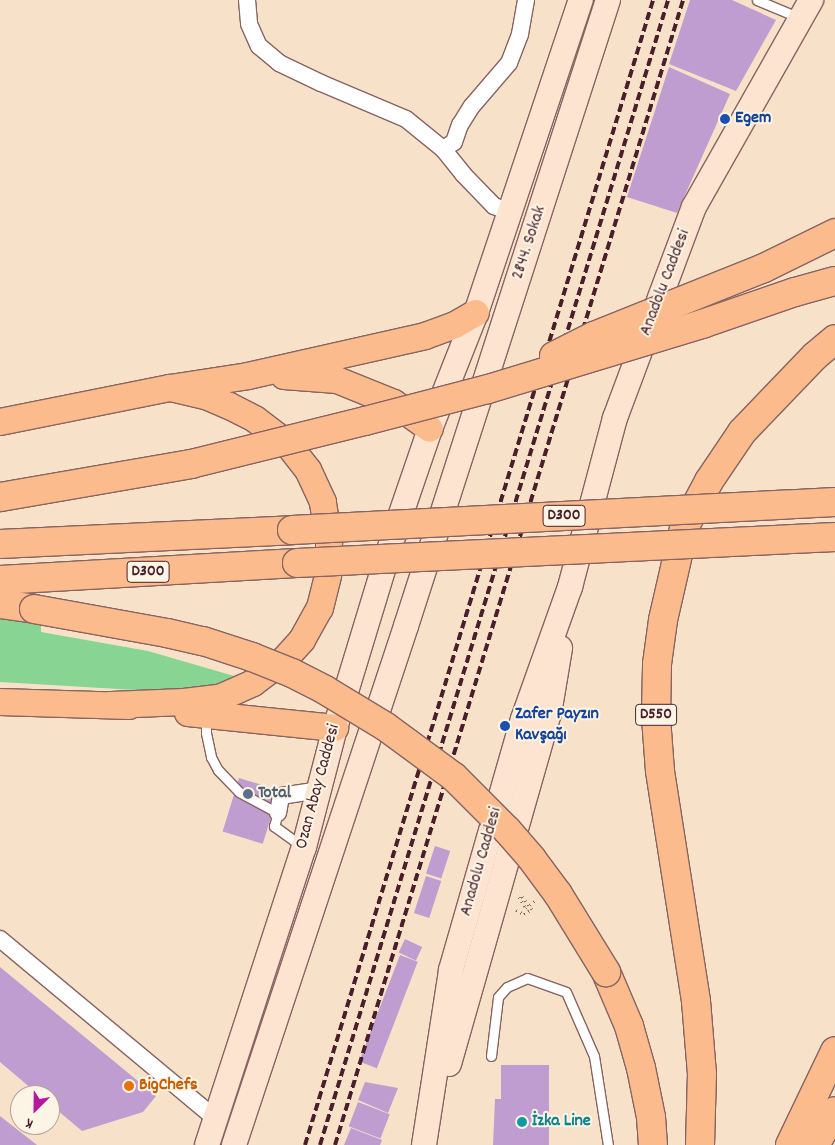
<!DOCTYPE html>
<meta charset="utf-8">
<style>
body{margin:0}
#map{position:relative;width:835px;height:1145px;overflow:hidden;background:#f7e2c9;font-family:Dekko,sans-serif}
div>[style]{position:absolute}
.green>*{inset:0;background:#88d593}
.building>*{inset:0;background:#bf9dd1;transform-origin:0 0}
.path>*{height:3px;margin-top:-1.5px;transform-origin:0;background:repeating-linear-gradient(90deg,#876362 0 1px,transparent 0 5px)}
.roads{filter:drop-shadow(1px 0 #876362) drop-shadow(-1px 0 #876362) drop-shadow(0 1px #876362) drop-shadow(0 -1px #876362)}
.service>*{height:9px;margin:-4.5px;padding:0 4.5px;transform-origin:4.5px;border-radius:4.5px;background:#fff}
.minor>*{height:16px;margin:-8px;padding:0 8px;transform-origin:8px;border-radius:8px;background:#fff}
.secondary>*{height:24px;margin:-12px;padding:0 12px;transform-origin:12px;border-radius:12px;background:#fde4d1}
.primary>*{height:26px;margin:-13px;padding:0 13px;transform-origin:13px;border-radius:13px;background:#fbbb8c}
.trunk>*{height:28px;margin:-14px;padding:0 14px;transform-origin:14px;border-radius:14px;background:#fbbb8c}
.rail>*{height:4px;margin-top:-2px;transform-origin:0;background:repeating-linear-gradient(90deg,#4a1f2b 0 8px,transparent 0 12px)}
.bridges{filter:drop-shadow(1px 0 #876362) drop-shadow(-1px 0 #876362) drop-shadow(0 1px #876362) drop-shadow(0 -1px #876362)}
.trunk-bridge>*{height:28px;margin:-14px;padding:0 14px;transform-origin:14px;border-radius:14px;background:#fbbb8c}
.dots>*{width:14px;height:14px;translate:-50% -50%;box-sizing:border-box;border:2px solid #fcf5e5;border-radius:50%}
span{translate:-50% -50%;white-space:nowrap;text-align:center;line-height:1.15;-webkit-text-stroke:4px #fcf5e5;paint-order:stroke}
.shield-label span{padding:1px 4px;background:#fcf5e5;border:1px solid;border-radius:4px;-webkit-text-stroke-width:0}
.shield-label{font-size:16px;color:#4a1f2b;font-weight:700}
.transit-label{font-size:18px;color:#164399;font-weight:700}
.left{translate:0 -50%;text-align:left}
.street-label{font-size:18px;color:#4a1f2b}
.service-label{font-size:18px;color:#4e5e75;font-weight:700}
.food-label{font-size:18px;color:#c56008;font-weight:700}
.culture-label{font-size:18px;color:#0d838f;font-weight:700}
.north{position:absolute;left:10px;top:1085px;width:50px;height:50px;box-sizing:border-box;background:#fcf5e5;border:1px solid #b59f9b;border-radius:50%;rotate:203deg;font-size:14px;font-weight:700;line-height:20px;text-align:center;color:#4a1f2b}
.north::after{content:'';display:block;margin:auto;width:18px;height:22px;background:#b5179e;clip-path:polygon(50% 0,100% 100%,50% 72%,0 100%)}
</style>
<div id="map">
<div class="green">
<div style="clip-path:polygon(0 616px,41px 620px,41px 632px,148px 651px,241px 678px,215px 688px,186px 693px,0 682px)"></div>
</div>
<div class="building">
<div style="clip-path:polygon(690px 0,732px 0,776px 20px,736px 91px,669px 64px)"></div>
<div style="clip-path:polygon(669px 67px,730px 94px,677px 213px,627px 197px)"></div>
<div style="left:239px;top:778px;width:42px;height:56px;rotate:17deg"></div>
<div style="left:435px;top:846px;width:16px;height:29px;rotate:18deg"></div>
<div style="left:426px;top:876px;width:16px;height:39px;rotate:18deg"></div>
<div style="left:405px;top:939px;width:19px;height:15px;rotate:25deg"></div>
<div style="left:400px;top:955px;width:19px;height:114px;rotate:21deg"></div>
<div style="clip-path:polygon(0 967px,156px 1096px,143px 1112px,82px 1131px,50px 1104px,50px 1095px,39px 1095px,0 1062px)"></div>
<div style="clip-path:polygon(501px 1065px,549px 1065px,549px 1145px,493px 1145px,495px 1099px,501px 1099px)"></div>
<div style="clip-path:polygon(365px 1082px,398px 1088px,388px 1113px,358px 1100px)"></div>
<div style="left:358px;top:1102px;width:34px;height:26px;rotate:21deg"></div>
<div style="clip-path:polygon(0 1116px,37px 1145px,0 1145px)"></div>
<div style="clip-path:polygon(351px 1128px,382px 1140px,380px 1145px,344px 1145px)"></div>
</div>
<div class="path">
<div style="left:519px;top:897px;width:13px;rotate:58deg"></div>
<div style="left:526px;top:908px;width:11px;rotate:-38deg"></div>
<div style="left:516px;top:910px;width:9px;rotate:27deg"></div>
<div style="left:524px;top:914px;width:9px;rotate:-32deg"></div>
<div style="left:532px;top:909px;width:18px;rotate:-128deg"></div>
</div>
<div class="roads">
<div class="service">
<div style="left:757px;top:0;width:47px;rotate:22.7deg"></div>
<div style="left:206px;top:717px;width:16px;rotate:90deg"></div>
<div style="left:206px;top:733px;width:25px;rotate:78deg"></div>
<div style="left:211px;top:757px;width:15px;rotate:62deg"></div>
<div style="left:218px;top:770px;width:30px;rotate:46deg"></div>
<div style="left:239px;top:792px;width:44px;rotate:28.3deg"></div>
<div style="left:278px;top:813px;width:14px;rotate:107deg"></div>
<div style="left:274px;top:826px;width:34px;rotate:36deg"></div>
<div style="left:491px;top:1056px;width:59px;rotate:-83.2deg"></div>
<div style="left:498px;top:997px;width:13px;rotate:-48deg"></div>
<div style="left:507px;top:987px;width:22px;rotate:-24deg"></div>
<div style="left:527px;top:978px;width:41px;rotate:19.7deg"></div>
<div style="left:566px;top:992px;width:70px;rotate:66.4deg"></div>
<div style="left:594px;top:1056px;width:90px;rotate:81.1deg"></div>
</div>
<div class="minor">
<div style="left:247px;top:0;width:24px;rotate:85deg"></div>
<div style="left:249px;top:24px;width:24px;rotate:66deg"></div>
<div style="left:259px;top:46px;width:26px;rotate:40deg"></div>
<div style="left:279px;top:63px;width:47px;rotate:25.5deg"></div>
<div style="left:321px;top:83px;width:92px;rotate:23deg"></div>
<div style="left:406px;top:119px;width:48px;rotate:39deg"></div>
<div style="left:443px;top:149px;width:32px;rotate:51deg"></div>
<div style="left:463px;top:174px;width:45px;rotate:45.9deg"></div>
<div style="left:494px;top:206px;width:17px;rotate:21deg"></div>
<div style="left:443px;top:149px;width:13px;rotate:-32deg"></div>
<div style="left:454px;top:142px;width:18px;rotate:-71deg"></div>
<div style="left:460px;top:125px;width:22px;rotate:-58deg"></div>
<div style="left:472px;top:106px;width:57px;rotate:-49.3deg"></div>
<div style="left:509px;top:63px;width:31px;rotate:-69deg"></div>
<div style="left:520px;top:34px;width:35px;rotate:-80deg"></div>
<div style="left:278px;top:813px;width:17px;rotate:-80deg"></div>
<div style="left:281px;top:796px;width:38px;rotate:-9deg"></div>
<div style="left:0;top:939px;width:281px;rotate:39.8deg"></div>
</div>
<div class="secondary">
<div style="left:449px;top:1064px;width:364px;rotate:-74.1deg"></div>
<div style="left:549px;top:714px;width:67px;rotate:-80.5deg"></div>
<div style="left:207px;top:1145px;width:313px;rotate:-72deg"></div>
<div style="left:304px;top:847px;width:123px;rotate:-75.4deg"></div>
<div style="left:335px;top:728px;width:196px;rotate:-73.1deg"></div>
<div style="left:392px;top:540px;width:117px;rotate:-71.1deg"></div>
<div style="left:430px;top:429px;width:125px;rotate:-68.4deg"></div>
<div style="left:476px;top:313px;width:330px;rotate:-71.5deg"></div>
<div style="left:234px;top:1145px;width:547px;rotate:-71.66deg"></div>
<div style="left:406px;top:626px;width:658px;rotate:-72.12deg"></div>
<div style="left:424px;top:1145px;width:177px;rotate:-81.2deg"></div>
<div style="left:451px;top:970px;width:261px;rotate:-74deg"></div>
<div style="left:523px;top:719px;width:140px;rotate:-70.4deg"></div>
<div style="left:570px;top:587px;width:175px;rotate:-75.1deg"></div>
<div style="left:615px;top:418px;width:225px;rotate:-69.5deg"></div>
<div style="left:694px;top:207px;width:238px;rotate:-60.5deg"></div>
</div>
<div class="primary">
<div style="left:284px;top:376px;width:53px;rotate:4.3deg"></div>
<div style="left:337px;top:380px;width:61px;rotate:22deg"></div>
<div style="left:394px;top:403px;width:44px;rotate:35.8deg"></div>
<div style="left:0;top:422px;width:173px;rotate:-11.3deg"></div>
<div style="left:170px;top:388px;width:79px;rotate:-8.7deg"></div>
<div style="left:248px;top:376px;width:181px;rotate:-12.7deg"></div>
<div style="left:425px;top:336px;width:32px;rotate:-20deg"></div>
<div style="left:455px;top:325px;width:24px;rotate:-30deg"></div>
<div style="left:0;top:702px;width:129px;rotate:1.8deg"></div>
<div style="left:111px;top:705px;width:73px;rotate:-2.4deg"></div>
<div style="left:184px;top:702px;width:38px;rotate:-7deg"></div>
<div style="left:222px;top:697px;width:34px;rotate:-24deg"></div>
<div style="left:253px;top:683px;width:39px;rotate:-37deg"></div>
<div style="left:284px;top:660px;width:27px;rotate:-48deg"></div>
<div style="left:302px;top:640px;width:37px;rotate:-61deg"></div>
<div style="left:320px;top:608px;width:34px;rotate:-76deg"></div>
<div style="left:328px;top:575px;width:34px;rotate:-88deg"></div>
<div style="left:329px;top:541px;width:39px;rotate:-99deg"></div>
<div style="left:323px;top:502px;width:35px;rotate:-115deg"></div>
<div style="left:308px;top:470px;width:33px;rotate:-128deg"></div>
<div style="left:288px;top:444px;width:41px;rotate:-142.9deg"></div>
<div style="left:255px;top:419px;width:29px;rotate:-153deg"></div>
<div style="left:229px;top:406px;width:26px;rotate:-157deg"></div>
<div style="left:205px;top:396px;width:36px;rotate:-167deg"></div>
<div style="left:188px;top:713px;width:148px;rotate:5.8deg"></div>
</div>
<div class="trunk">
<div style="left:0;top:544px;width:292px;rotate:-2.7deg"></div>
<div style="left:0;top:580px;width:297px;rotate:-3.3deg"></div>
<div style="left:0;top:604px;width:34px;rotate:8deg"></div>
<div style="left:606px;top:972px;width:59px;rotate:66.9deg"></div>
<div style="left:629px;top:1026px;width:44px;rotate:74.1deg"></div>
<div style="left:641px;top:1068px;width:50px;rotate:78.5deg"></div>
<div style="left:651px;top:1117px;width:28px;rotate:86deg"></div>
<div style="left:700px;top:1145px;width:71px;rotate:-88.4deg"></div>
<div style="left:702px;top:1074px;width:73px;rotate:-94.7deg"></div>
<div style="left:696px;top:1001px;width:233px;rotate:-98.9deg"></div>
<div style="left:660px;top:771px;width:53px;rotate:-94.3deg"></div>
<div style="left:656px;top:718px;width:54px;rotate:-88.9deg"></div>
<div style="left:657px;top:664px;width:44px;rotate:-82.2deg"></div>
<div style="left:663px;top:620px;width:94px;rotate:-77.1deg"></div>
<div style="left:684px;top:528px;width:53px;rotate:-62deg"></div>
<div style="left:709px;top:481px;width:59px;rotate:-56deg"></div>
<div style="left:742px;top:432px;width:105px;rotate:-46.2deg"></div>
<div style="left:815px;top:356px;width:26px;rotate:-40deg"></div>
<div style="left:790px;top:1145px;width:104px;rotate:-64.4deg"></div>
<div style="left:815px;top:1145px;width:39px;rotate:-60deg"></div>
</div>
</div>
<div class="rail">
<div style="left:305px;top:1145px;width:1197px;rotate:-73.09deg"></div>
<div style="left:320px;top:1145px;width:1197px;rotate:-73.09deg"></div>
<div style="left:335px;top:1145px;width:1197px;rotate:-73.09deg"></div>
</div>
<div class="bridges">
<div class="trunk-bridge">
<div style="left:554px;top:356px;width:45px;rotate:-26.6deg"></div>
<div style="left:594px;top:336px;width:183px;rotate:-21.8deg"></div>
<div style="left:764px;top:268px;width:79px;rotate:-26.2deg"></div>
<div style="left:0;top:497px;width:194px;rotate:-9.8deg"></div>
<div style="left:191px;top:464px;width:179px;rotate:-13.9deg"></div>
<div style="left:365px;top:421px;width:127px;rotate:-14.6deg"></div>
<div style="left:488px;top:389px;width:224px;rotate:-16.9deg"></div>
<div style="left:702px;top:324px;width:98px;rotate:-19deg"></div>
<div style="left:795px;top:292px;width:41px;rotate:-15.4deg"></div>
<div style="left:292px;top:530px;width:544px;rotate:-2.95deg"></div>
<div style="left:297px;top:563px;width:539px;rotate:-2.77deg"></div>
<div style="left:34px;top:609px;width:135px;rotate:10.2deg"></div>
<div style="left:167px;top:633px;width:37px;rotate:13deg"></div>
<div style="left:203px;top:641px;width:52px;rotate:18.1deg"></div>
<div style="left:252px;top:657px;width:43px;rotate:21.8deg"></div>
<div style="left:292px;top:673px;width:37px;rotate:27deg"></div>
<div style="left:325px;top:690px;width:71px;rotate:31.2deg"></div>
<div style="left:386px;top:727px;width:84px;rotate:36.3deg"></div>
<div style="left:454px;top:777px;width:75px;rotate:45deg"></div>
<div style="left:507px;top:830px;width:38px;rotate:49deg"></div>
<div style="left:532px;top:859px;width:44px;rotate:53.4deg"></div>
<div style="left:558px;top:894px;width:92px;rotate:58.4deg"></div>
</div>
</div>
<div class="dots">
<div style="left:725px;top:119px;background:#1a4fb4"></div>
<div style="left:505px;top:726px;background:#1a4fb4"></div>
<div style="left:248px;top:794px;background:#5c6f8a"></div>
<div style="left:129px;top:1086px;background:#e8710a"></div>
<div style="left:522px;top:1122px;background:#0f9aa8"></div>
</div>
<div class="shield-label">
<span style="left:564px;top:516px">D300</span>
<span style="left:148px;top:572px">D300</span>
<span style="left:656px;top:715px">D550</span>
</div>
<div class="transit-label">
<span class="left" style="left:735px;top:119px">Egem</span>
<span class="left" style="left:515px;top:726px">Zafer Payzın<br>Kavşağı</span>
</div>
<div class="street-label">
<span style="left:530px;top:243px;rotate:-72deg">2844. Sokak</span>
<span style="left:666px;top:283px;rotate:-69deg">Anadolu Caddesi</span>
<span style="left:319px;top:787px;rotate:-75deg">Ozan Abay Caddesi</span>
<span style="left:482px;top:862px;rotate:-74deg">Anadolu Caddesi</span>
</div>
<div class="service-label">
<span class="left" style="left:258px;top:794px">Total</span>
</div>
<div class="food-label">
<span class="left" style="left:139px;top:1086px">BigChefs</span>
</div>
<div class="culture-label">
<span class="left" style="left:532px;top:1122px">İzka Line</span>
</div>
<div class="north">K</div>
</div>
